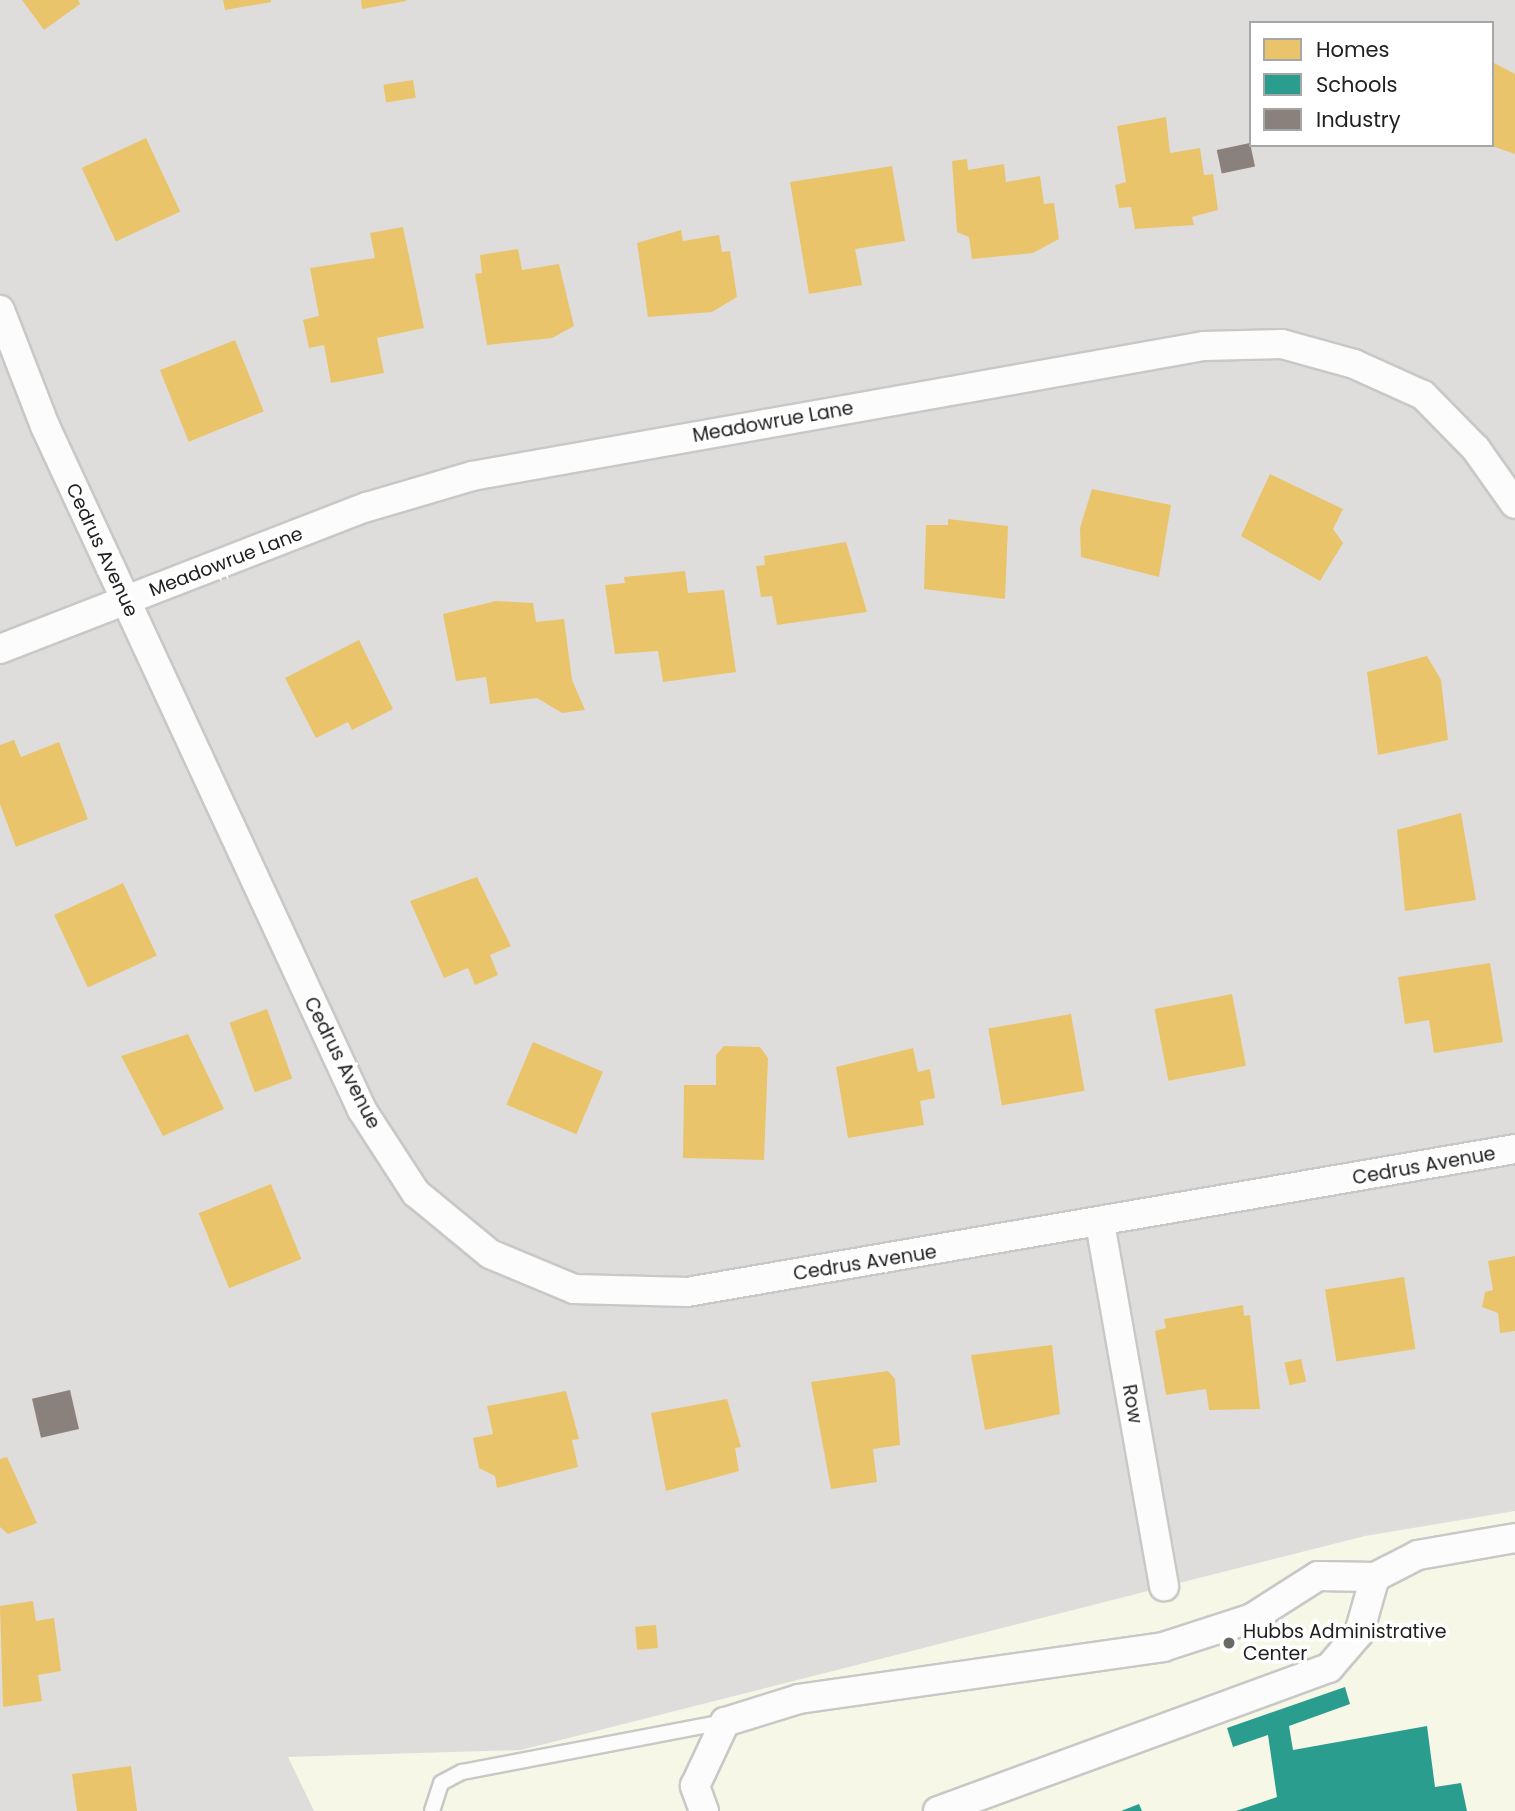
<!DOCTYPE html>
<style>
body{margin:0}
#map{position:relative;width:1515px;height:1811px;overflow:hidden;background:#f0eeea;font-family:Poppins,sans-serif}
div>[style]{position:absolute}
.residential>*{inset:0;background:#dfdddb}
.education>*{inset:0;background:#f7f7e7}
.homes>*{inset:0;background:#e9c46a;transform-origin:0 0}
.schools>*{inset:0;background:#2a9d8f}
.industry>*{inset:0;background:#8a817c;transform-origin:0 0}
.roads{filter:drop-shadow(2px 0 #c8c8c6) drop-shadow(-2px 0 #c8c8c6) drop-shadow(0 2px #c8c8c6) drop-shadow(0 -2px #c8c8c6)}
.lane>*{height:14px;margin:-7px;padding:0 7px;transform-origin:7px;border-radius:7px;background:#fdfcfc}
.street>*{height:28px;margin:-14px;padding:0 14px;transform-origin:14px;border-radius:14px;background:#fdfcfc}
.dots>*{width:19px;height:19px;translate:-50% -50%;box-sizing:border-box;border:4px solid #fff;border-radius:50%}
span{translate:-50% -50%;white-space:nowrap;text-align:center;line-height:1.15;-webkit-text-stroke:7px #fff;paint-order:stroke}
.street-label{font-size:19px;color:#212121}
.poi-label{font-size:19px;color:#212121}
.left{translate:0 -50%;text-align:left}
.legend{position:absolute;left:1249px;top:21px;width:245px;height:126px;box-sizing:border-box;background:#fff;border:2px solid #a6a6a6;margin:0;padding:9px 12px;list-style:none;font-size:21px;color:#212121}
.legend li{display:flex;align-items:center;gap:14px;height:35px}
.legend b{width:35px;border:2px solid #a6a6a6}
</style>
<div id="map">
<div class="residential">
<div style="clip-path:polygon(evenodd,0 0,1515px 0,1515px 1811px,0 1811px,0 0,1251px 23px,1492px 23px,1492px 145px,1251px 145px,1251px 23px)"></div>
</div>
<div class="education">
<div style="clip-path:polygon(1515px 1511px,1515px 1811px,314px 1811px,288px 1757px,521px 1750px,1365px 1536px)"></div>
</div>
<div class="homes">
<div style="clip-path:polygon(22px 0,78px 0,80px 4px,44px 30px)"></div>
<div style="clip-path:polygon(223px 0,271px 0,271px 2px,225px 10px)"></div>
<div style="clip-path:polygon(361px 0,406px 0,406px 1px,362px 9px)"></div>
<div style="clip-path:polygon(1492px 62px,1515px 74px,1515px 154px,1492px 146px)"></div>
<div style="left:413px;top:80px;width:18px;height:30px;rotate:81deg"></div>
<div style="clip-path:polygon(1166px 117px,1170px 153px,1200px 148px,1204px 175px,1213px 174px,1218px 210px,1192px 217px,1194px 225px,1135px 229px,1131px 207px,1119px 208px,1115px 185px,1126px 182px,1117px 126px)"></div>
<div style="left:146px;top:138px;width:81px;height:71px;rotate:65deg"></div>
<div style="clip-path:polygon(967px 159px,968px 170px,1004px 164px,1006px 182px,1040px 176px,1044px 204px,1054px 203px,1059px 239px,1033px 253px,972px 259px,969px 237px,957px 232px,952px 161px)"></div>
<div style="clip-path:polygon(892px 166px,905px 241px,855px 249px,862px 285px,809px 294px,790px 182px)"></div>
<div style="clip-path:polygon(403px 227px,424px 328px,377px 338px,384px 373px,331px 383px,324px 345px,309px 348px,303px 320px,319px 316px,310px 268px,375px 258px,370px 233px)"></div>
<div style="clip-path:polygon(681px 230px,683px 241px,719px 235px,722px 252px,730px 251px,737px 297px,712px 312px,648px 317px,637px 243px)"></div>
<div style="clip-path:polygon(518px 249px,522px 270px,559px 264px,574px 326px,552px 338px,487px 345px,475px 274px,482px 273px,480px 255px)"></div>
<div style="left:235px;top:340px;width:77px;height:81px;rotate:68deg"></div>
<div style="clip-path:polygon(1270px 474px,1343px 509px,1333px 529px,1343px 543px,1320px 581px,1241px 536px)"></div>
<div style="clip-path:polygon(1092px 489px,1171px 505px,1159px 577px,1081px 557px,1080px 528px)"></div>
<div style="clip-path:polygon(948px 519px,1008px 526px,1005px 599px,924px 589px,926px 525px,948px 525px)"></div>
<div style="clip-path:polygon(846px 542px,867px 612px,777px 625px,772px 596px,761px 597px,756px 566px,765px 565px,764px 556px)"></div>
<div style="clip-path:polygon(685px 571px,688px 593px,724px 590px,736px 672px,663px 682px,658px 651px,615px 654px,605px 585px,625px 583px,624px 577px)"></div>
<div style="clip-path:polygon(496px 601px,533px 603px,536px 622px,564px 619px,572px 680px,585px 710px,562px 713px,537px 698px,490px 704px,486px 677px,456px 681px,443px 614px)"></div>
<div style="clip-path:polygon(359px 640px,393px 709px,352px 730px,348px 722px,316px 738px,285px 678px)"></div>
<div style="clip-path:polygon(1427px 656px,1441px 680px,1448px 740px,1378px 755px,1367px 672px)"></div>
<div style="clip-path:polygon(14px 740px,21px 757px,59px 742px,88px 819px,16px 847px,0 804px,0 745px)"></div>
<div style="clip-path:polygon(1461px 813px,1476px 900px,1405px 911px,1397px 830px)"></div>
<div style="clip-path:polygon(477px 877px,511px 946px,490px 955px,498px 975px,475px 985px,468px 968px,444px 978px,410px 901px)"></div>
<div style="left:123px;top:883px;width:80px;height:76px;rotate:65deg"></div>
<div style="clip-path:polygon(1490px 963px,1503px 1042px,1434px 1053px,1429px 1020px,1405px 1024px,1398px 977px)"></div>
<div style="left:1232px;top:994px;width:73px;height:79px;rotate:79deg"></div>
<div style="left:267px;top:1009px;width:74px;height:40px;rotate:70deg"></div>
<div style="left:1071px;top:1014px;width:78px;height:84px;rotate:80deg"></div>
<div style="clip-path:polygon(188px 1034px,224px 1109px,163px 1136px,121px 1056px)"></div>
<div style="left:533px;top:1042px;width:76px;height:68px;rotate:23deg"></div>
<div style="clip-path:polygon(724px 1046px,760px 1047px,768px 1058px,764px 1160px,683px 1158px,684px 1085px,716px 1085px,716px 1055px)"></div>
<div style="clip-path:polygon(913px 1048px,918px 1072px,930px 1069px,935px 1098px,920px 1101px,924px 1125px,848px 1138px,836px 1067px)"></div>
<div style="left:271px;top:1184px;width:81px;height:78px;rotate:68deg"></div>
<div style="clip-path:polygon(1515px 1256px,1515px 1331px,1500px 1333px,1498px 1313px,1482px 1307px,1485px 1292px,1493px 1290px,1488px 1261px)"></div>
<div style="left:1404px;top:1277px;width:73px;height:80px;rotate:81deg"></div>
<div style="clip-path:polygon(1243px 1305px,1244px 1316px,1250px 1315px,1260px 1409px,1209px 1410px,1206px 1389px,1166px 1395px,1155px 1331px,1166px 1328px,1164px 1319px)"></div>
<div style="clip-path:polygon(1052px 1345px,1060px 1414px,985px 1430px,971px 1355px)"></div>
<div style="left:1301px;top:1359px;width:23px;height:17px;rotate:77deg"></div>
<div style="clip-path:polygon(888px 1371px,895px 1379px,900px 1445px,873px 1449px,877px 1482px,831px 1489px,811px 1382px)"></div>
<div style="clip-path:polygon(566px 1391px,579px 1439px,572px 1440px,578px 1467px,497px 1488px,495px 1476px,479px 1468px,473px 1438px,493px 1434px,487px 1406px)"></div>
<div style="clip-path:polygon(727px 1399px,741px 1447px,735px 1448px,739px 1471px,666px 1491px,651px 1413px)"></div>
<div style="clip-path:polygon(7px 1457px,37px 1523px,8px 1534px,0 1527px,0 1459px)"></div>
<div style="clip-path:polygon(33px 1601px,36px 1621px,54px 1618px,61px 1671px,38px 1675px,42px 1701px,3px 1707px,0 1606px)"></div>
<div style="left:656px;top:1625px;width:23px;height:21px;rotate:85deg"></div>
<div style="clip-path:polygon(131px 1766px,137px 1811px,77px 1811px,72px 1774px)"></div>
</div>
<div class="schools">
<div style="clip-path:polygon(1345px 1687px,1350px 1704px,1289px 1726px,1293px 1750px,1427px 1726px,1435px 1787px,1461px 1783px,1467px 1811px,1236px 1811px,1277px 1797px,1268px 1735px,1233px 1747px,1227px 1728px)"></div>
<div style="clip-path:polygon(1139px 1804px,1142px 1811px,1121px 1811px)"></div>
</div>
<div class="industry">
<div style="left:1250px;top:143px;width:24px;height:34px;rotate:78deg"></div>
<div style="left:70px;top:1390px;width:40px;height:39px;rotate:77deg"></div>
</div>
<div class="roads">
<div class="lane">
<div style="left:432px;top:1811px;width:29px;rotate:-72deg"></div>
<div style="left:441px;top:1783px;width:24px;rotate:-28deg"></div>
<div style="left:462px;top:1772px;width:268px;rotate:-10.8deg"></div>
</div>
<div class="street">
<div style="left:0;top:310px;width:124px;rotate:68.8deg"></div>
<div style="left:45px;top:426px;width:754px;rotate:65.13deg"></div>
<div style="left:362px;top:1110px;width:99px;rotate:57deg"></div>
<div style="left:416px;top:1193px;width:96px;rotate:39.5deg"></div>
<div style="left:490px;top:1254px;width:91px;rotate:22.6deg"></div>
<div style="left:574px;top:1289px;width:113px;rotate:1.5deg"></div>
<div style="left:687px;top:1292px;width:840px;rotate:-9.8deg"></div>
<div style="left:0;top:649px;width:394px;rotate:-21.2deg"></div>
<div style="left:367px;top:507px;width:109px;rotate:-16.4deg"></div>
<div style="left:472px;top:476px;width:743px;rotate:-10.07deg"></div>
<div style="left:1204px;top:346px;width:78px;rotate:-1.5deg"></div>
<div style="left:1282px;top:344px;width:75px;rotate:15.5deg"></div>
<div style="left:1354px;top:364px;width:76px;rotate:24.2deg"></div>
<div style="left:1423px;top:395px;width:76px;rotate:45.5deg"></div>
<div style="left:1476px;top:449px;width:67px;rotate:54.7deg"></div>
<div style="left:1100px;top:1223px;width:369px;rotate:80deg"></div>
<div style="left:704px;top:1811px;width:27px;rotate:-110deg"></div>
<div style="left:695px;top:1786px;width:71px;rotate:-64.9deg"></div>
<div style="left:725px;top:1722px;width:77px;rotate:-17.3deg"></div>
<div style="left:799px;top:1699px;width:368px;rotate:-8.1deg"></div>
<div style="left:1163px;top:1647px;width:94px;rotate:-18deg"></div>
<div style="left:1252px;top:1618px;width:78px;rotate:-32.5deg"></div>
<div style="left:1318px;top:1576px;width:57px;rotate:1deg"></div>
<div style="left:1375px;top:1577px;width:48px;rotate:-27.1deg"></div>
<div style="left:1418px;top:1555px;width:98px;rotate:-9.9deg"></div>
<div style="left:938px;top:1811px;width:416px;rotate:-20.1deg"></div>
<div style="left:1329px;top:1668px;width:46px;rotate:-49.4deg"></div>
<div style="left:1359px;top:1633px;width:58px;rotate:-74.1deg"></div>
</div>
</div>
<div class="dots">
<div style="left:1229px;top:1643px;background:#696967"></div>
</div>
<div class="street-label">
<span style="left:773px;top:422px;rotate:-10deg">Meadowrue Lane</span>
<span style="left:102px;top:550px;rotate:65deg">Cedrus Avenue</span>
<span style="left:226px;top:562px;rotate:-21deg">Meadowrue Lane</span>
<span style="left:342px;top:1063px;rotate:63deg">Cedrus Avenue</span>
<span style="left:1424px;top:1166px;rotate:-10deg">Cedrus Avenue</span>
<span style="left:865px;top:1263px;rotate:-9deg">Cedrus Avenue</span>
<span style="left:1132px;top:1404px;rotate:80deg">Row</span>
</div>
<div class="poi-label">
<span class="left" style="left:1243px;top:1643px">Hubbs Administrative<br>Center</span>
</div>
<ul class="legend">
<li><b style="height:19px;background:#e9c46a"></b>Homes</li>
<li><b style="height:19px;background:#2a9d8f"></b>Schools</li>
<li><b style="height:19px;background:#8a817c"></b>Industry</li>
</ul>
</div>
